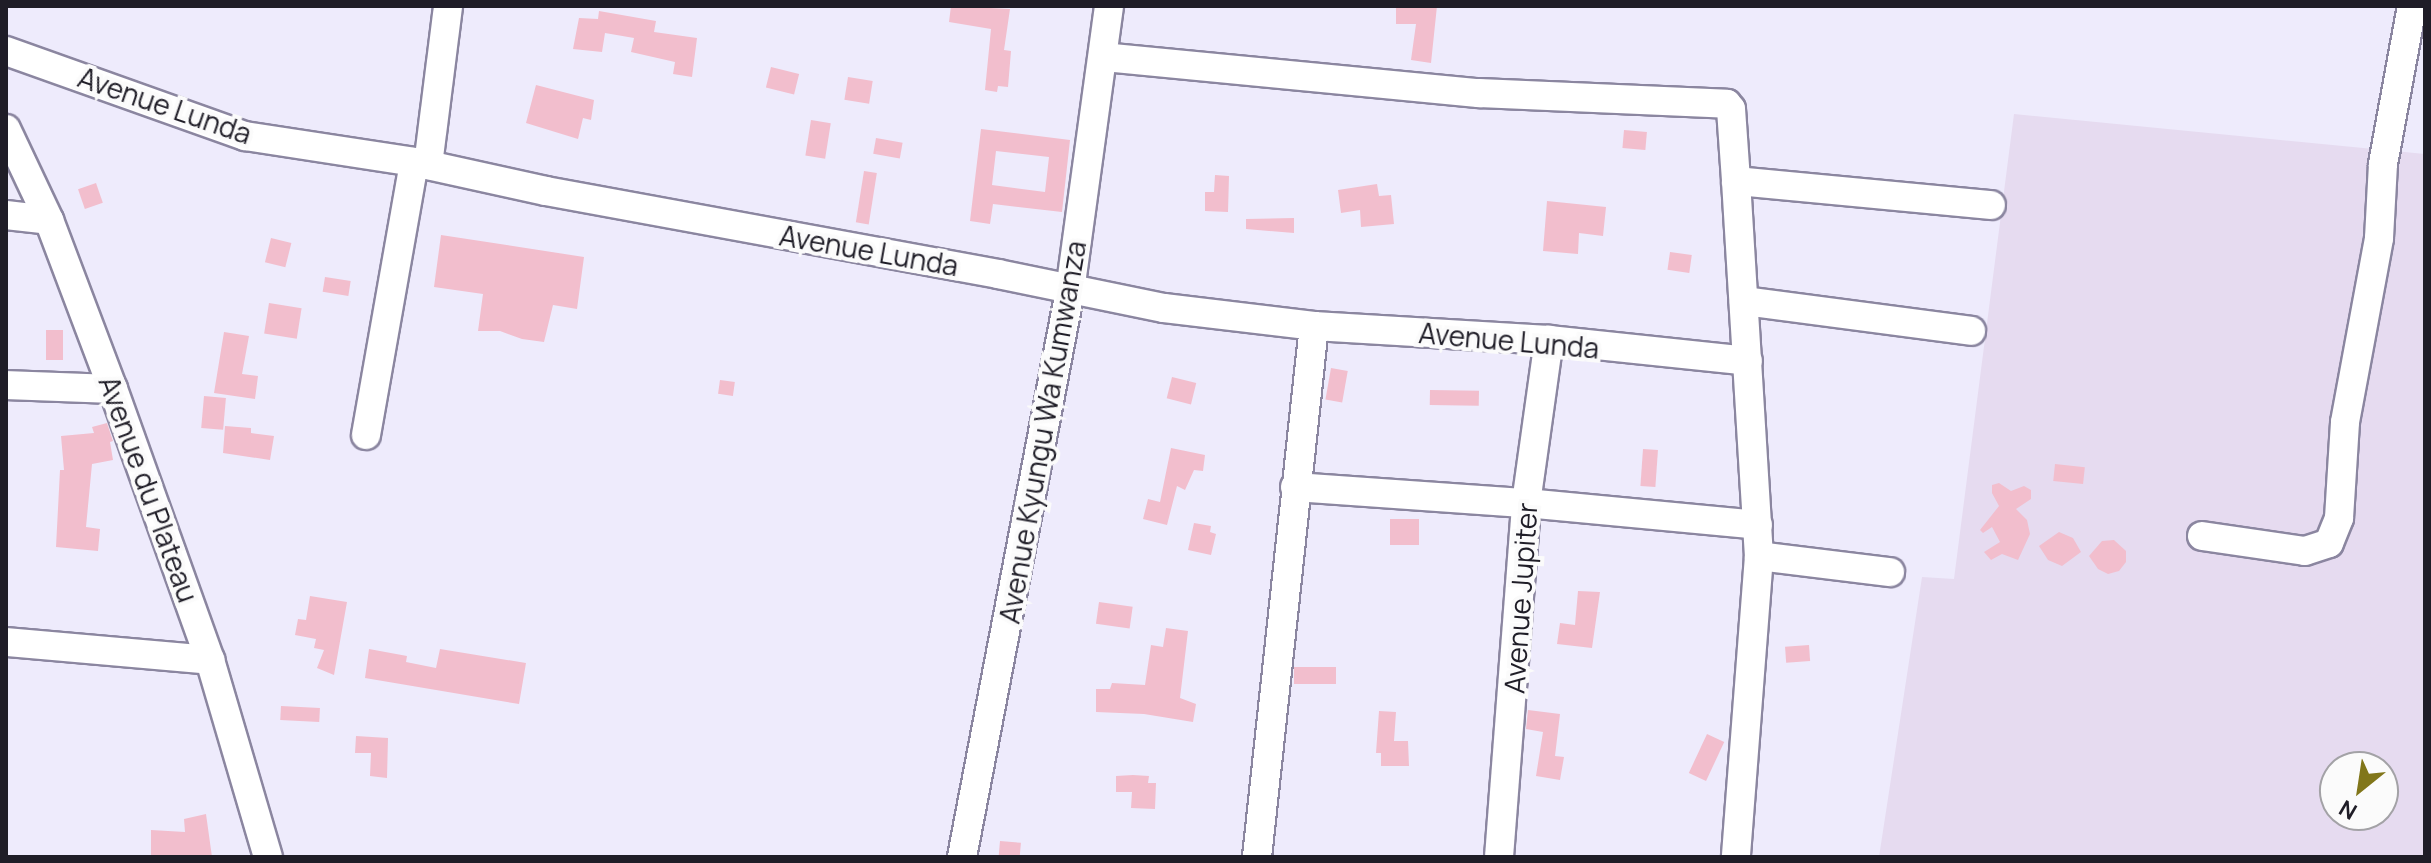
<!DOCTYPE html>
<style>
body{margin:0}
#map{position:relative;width:2431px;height:863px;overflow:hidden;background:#eeebfc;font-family:Manrope,sans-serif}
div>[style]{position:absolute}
.industrial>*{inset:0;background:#e6dbf0}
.building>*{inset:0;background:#f2becd;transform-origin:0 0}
.roads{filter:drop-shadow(2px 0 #8b86a0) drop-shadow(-2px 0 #8b86a0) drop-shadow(0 2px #8b86a0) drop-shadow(0 -2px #8b86a0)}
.minor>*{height:28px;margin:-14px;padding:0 14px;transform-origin:14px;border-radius:14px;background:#fff}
span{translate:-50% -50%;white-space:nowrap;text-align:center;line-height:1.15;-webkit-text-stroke:8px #fbfbfb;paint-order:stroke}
.street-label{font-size:28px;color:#1f1d27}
.frame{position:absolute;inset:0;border:8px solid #1f1d27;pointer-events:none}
.north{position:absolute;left:2319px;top:751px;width:80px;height:80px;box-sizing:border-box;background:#fbfbfb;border:2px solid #a3a2a6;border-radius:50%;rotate:210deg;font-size:22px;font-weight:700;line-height:32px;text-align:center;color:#1f1d27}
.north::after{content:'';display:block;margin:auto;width:28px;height:36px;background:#81761a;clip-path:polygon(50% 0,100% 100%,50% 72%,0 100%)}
</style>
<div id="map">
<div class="industrial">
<div style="clip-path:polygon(evenodd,2014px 114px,2425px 154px,2425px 857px,1879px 857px,1922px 577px,1954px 579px,2014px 114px,2335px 767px,2383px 767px,2383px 815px,2335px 815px,2335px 767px)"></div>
</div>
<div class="building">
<div style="clip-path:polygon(951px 6px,1010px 9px,1004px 50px,1011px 51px,1008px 87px,998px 86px,997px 92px,985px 90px,991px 29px,949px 22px)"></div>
<div style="clip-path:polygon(1396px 6px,1437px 6px,1431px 63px,1411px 60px,1416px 24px,1396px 24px)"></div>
<div style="clip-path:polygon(599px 11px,656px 21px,654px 32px,697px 38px,692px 77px,673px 74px,675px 62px,631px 52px,634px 38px,605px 33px,602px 52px,573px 49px,579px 18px,598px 19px)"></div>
<div style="left:771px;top:67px;width:29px;height:21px;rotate:14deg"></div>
<div style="left:848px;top:77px;width:25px;height:23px;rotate:9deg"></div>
<div style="clip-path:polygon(536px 85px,594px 100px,591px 120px,583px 118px,578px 139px,526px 123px)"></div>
<div style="left:811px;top:120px;width:20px;height:36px;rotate:9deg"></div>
<div style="clip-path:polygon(evenodd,981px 129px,1070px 140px,1062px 212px,993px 204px,990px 224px,970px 221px,981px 129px,996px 151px,1049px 157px,1045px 192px,992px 185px,996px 151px)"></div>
<div style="left:1624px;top:130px;width:23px;height:18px;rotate:5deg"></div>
<div style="left:876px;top:138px;width:27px;height:16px;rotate:10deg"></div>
<div style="left:864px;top:171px;width:13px;height:52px;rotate:9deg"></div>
<div style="clip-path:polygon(1215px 175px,1229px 176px,1228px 212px,1205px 211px,1205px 192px,1214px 192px)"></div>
<div style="left:96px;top:183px;width:21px;height:19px;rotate:71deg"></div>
<div style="clip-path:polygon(1377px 184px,1379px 196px,1391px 195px,1394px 224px,1361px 227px,1360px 210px,1341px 213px,1338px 190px)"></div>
<div style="clip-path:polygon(1547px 201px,1606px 207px,1603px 236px,1579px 233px,1578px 254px,1543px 251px)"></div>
<div style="clip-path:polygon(1294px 218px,1294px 233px,1246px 229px,1246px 219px)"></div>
<div style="clip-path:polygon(441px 235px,584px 257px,577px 309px,553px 305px,544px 342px,522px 339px,500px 331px,478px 331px,483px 294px,434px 287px)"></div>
<div style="left:271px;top:238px;width:21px;height:25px;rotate:14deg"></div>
<div style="left:1670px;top:252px;width:22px;height:18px;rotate:8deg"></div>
<div style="left:325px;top:277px;width:26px;height:15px;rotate:9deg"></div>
<div style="left:269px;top:303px;width:33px;height:31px;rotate:9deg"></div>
<div style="left:46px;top:330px;width:17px;height:30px"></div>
<div style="clip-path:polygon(224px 332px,249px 336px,242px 374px,258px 376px,255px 399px,214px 393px)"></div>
<div style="left:1331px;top:368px;width:17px;height:32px;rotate:10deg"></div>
<div style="left:1172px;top:377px;width:25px;height:22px;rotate:14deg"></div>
<div style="left:720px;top:380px;width:15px;height:14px;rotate:8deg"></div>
<div style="left:1430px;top:390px;width:49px;height:15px;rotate:1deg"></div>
<div style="left:204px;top:396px;width:22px;height:32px;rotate:5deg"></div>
<div style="clip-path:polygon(107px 423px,113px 441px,110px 442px,113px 460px,92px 464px,86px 527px,100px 529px,98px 551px,56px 547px,60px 470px,64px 470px,61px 436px,94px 433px,92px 427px)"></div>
<div style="clip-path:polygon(225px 426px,251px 428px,251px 433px,274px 436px,270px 460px,223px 453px)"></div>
<div style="clip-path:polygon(1171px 448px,1205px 455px,1203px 471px,1194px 470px,1185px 490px,1177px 486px,1167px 525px,1143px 519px,1148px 499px,1160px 502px)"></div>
<div style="left:1643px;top:449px;width:15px;height:37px;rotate:4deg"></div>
<div style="left:2055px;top:464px;width:30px;height:17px;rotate:6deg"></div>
<div style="clip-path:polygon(1999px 483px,2011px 491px,2024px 486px,2031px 490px,2031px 499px,2016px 509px,2027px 520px,2030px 534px,2018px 560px,2002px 554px,1991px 560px,1984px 552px,2000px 542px,1992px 527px,1983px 533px,1980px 530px,1999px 506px,1992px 493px,1992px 485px)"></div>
<div style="left:1390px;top:519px;width:29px;height:26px"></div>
<div style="clip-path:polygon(1194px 523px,1211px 526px,1210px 532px,1216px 534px,1211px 555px,1188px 550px)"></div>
<div style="clip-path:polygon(2059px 532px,2073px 538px,2081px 552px,2062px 566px,2048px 560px,2039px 546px)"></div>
<div style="clip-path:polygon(2114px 540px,2126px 551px,2126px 562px,2119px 571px,2108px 574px,2098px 569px,2089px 556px,2102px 541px)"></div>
<div style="clip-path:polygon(1578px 591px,1600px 592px,1592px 648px,1557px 644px,1560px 623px,1575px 625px)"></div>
<div style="clip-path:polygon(310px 596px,347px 602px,334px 675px,317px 668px,324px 650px,314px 648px,316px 639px,295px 635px,298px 619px,306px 620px)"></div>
<div style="left:1099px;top:602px;width:34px;height:22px;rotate:8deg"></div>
<div style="clip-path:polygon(1166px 628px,1188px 631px,1180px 698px,1196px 704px,1193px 722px,1144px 714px,1096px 712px,1096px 689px,1110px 689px,1112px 683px,1145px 685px,1151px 645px,1163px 647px)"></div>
<div style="left:1809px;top:645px;width:16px;height:24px;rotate:86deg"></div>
<div style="clip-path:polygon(369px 649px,407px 656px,406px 662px,436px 668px,440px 649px,526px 663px,519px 704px,365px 678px)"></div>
<div style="left:1336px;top:667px;width:17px;height:42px;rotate:90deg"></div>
<div style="left:281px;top:706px;width:39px;height:14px;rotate:3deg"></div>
<div style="clip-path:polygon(1528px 710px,1560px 714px,1555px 756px,1564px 757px,1560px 780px,1536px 776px,1543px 732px,1526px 729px)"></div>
<div style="clip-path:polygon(1379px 711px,1396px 712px,1394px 741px,1408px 741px,1409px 766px,1381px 766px,1381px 753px,1376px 753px)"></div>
<div style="left:1707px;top:734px;width:19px;height:43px;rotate:25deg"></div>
<div style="clip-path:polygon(356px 736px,388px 738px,387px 778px,370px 776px,371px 753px,355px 753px)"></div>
<div style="clip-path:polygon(1133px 775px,1149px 776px,1148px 783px,1156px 783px,1155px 809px,1131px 808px,1132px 792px,1116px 792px,1116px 776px)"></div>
<div style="clip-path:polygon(206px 814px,212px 857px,151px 857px,151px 830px,185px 832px,184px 819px)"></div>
<div style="left:1000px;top:841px;width:21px;height:15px;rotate:5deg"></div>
</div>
<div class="roads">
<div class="minor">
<div style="left:6px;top:51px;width:254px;rotate:19.6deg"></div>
<div style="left:245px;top:136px;width:171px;rotate:8.7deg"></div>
<div style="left:414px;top:162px;width:135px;rotate:12.4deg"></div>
<div style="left:546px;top:191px;width:460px;rotate:10.4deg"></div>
<div style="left:998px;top:274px;width:169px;rotate:11.6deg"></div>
<div style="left:1164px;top:308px;width:151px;rotate:6.8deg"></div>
<div style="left:1314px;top:326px;width:235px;rotate:3.4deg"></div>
<div style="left:1549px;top:340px;width:200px;rotate:6deg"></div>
<div style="left:1103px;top:57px;width:378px;rotate:5.5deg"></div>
<div style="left:1479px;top:93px;width:248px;rotate:2.5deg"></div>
<div style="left:1727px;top:104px;width:6px;rotate:51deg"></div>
<div style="left:1731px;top:109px;width:72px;rotate:86deg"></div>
<div style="left:1736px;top:181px;width:376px;rotate:86.5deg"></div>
<div style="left:1759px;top:556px;width:302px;rotate:94.4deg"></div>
<div style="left:6px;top:129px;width:101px;rotate:64.7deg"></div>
<div style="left:49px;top:220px;width:181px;rotate:69.3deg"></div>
<div style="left:113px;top:389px;width:288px;rotate:70.3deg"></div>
<div style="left:210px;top:660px;width:205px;rotate:73.6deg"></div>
<div style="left:428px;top:165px;width:160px;rotate:-82.8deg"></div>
<div style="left:1736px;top:181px;width:256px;rotate:5.4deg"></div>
<div style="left:6px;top:215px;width:43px;rotate:6.6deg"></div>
<div style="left:1744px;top:301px;width:229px;rotate:7.5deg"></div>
<div style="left:6px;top:385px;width:107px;rotate:2.1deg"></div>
<div style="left:366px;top:435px;width:277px;rotate:-80deg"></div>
<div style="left:1295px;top:487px;width:232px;rotate:4deg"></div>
<div style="left:1526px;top:503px;width:233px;rotate:5.4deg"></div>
<div style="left:2202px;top:536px;width:104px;rotate:8.3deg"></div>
<div style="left:2305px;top:551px;width:25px;rotate:-18deg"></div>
<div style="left:2329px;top:543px;width:27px;rotate:-68deg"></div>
<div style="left:2339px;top:518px;width:96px;rotate:-86.4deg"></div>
<div style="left:2345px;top:422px;width:187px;rotate:-79.5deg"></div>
<div style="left:2379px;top:238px;width:74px;rotate:-86.9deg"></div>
<div style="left:2383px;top:164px;width:161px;rotate:-79.6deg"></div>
<div style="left:1759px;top:556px;width:132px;rotate:7deg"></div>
<div style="left:6px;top:642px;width:205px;rotate:5deg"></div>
<div style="left:962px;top:857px;width:576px;rotate:-79.2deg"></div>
<div style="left:1070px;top:291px;width:288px;rotate:-82.2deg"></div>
<div style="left:1257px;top:857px;width:534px;rotate:-83.87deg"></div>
<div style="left:1499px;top:857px;width:355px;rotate:-85.6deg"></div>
<div style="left:1526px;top:503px;width:165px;rotate:-82deg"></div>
</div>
</div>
<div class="street-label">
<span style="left:165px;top:105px;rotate:19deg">Avenue Lunda</span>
<span style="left:869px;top:250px;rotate:10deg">Avenue Lunda</span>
<span style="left:1509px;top:340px;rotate:5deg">Avenue Lunda</span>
<span style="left:1042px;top:432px;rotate:-80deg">Avenue Kyungu Wa Kumwanza</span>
<span style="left:149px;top:489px;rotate:70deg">Avenue du Plateau</span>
<span style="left:1520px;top:598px;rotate:-86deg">Avenue Jupiter</span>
</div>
<div class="frame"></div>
<div class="north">N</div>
</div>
